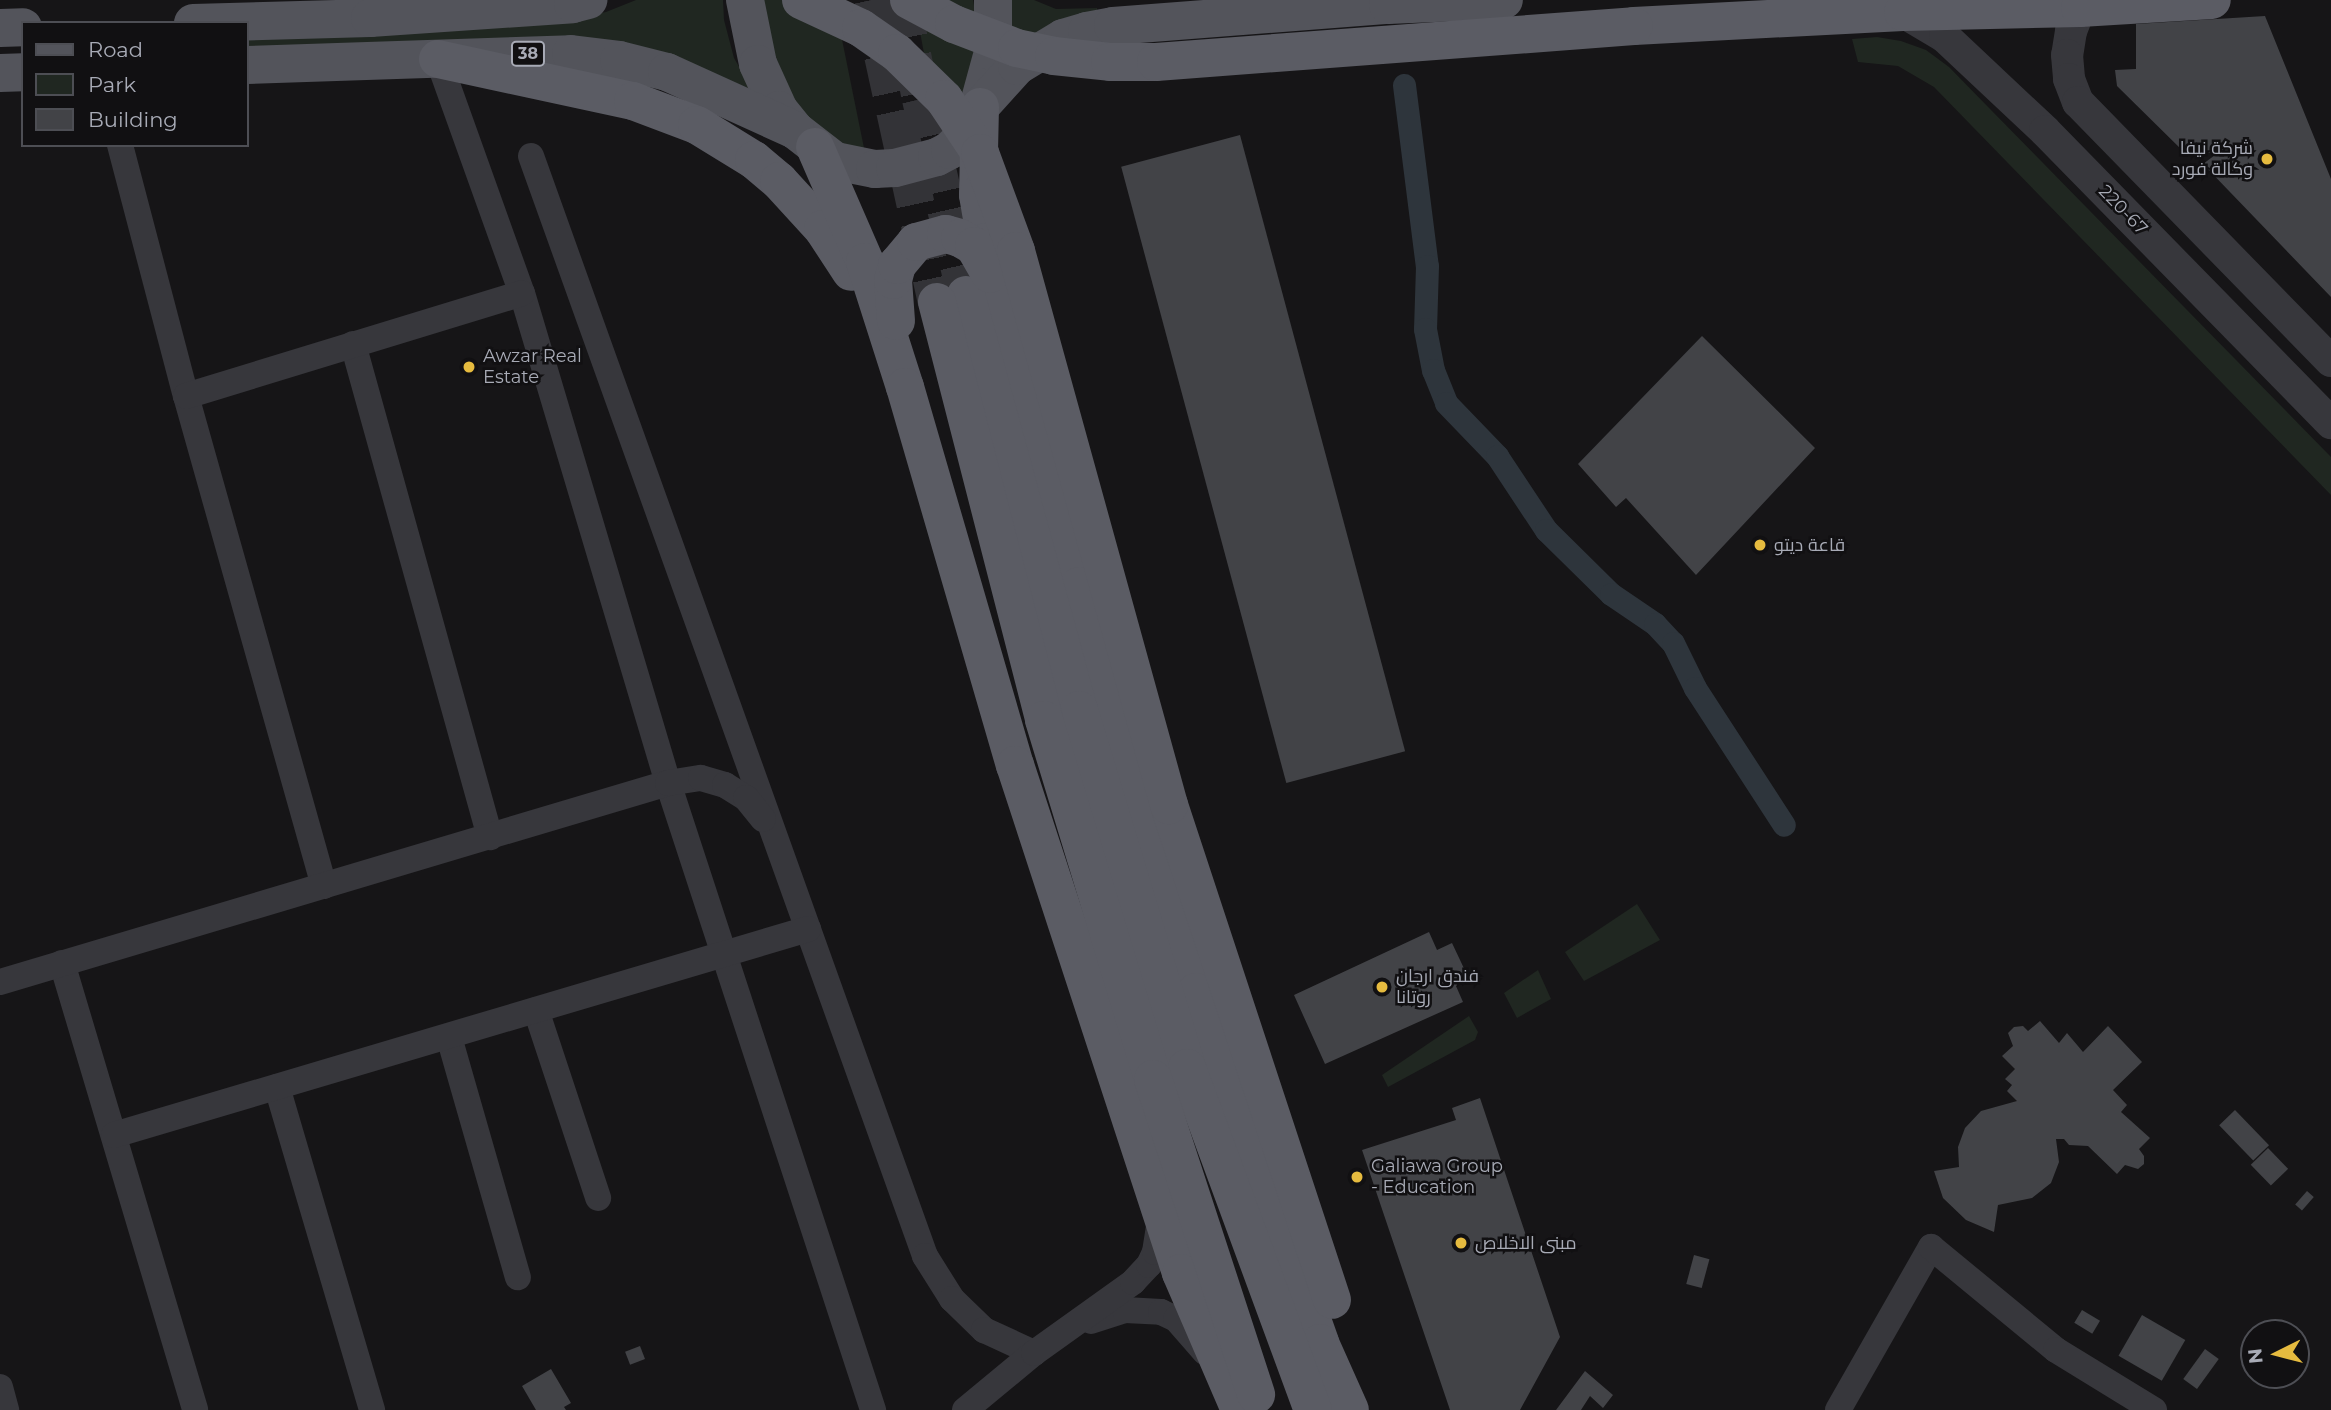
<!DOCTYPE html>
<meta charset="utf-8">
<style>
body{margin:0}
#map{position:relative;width:2331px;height:1410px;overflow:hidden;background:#161517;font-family:Montserrat,Cairo,sans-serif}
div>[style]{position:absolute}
.green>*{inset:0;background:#202721}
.canal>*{height:23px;margin:-11.5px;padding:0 11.5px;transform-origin:11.5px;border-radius:11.5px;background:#2e353c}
.building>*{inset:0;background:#424347;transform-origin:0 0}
.trunk-tunnel>*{height:38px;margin-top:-19px;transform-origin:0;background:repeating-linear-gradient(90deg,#333337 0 38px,transparent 0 57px)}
.minor>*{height:26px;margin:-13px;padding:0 13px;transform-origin:13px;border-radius:13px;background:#37373c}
.tertiary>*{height:32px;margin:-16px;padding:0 16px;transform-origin:16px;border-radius:16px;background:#37373c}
.primary>*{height:38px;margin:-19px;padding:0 19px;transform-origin:19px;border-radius:19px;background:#53545b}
.trunk>*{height:38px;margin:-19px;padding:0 19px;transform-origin:19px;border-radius:19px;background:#5b5c64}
.trunk-bridge>*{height:38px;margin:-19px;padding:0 19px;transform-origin:19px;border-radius:19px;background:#5b5c64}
.dots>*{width:19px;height:19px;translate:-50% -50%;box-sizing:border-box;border:4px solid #111012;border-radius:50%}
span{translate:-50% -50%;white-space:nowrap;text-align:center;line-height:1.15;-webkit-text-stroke:5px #111012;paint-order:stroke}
.shield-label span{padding:2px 5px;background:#111012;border:2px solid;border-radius:5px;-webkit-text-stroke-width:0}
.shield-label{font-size:16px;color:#a8abb6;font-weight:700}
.poi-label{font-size:18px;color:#a8abb6}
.right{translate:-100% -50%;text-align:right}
.left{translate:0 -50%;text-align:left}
.street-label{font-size:18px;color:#a8abb6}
.legend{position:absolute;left:21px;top:21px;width:228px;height:126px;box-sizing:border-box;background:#111012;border:2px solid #4d4e54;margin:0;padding:9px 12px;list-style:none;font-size:21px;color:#a8abb6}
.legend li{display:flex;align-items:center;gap:14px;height:35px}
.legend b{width:35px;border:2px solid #4d4e54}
.north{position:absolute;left:2240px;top:1319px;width:70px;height:70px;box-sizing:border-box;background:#111012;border:2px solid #4d4e54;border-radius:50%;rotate:264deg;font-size:19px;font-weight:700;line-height:28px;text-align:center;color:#a8abb6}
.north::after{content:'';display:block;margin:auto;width:24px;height:32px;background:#e6bb3f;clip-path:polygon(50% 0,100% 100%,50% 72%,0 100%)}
</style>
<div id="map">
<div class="green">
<div style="clip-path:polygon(636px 0,723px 0,724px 20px,734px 58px,757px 98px,247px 48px,247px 33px,563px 20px,606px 12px)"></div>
<div style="clip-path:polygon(759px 0,834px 0,865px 153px,836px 146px,810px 125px,771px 60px)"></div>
<div style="clip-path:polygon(914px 0,973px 0,977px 22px,974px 64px,956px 113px,939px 133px)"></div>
<div style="clip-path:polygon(1006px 0,1034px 0,1056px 9px,1097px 8px,1097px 12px,1008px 64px)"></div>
<div style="clip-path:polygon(1877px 37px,1901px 41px,1926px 50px,1949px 67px,1992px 111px,2331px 457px,2331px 495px,1934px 87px,1898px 66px,1858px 62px,1852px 39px)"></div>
<div style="clip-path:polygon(1637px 904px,1660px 940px,1584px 981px,1565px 952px)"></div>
<div style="clip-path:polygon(1538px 970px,1551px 999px,1517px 1018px,1504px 993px)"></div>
<div style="clip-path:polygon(1469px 1016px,1478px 1032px,1475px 1040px,1388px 1087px,1382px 1075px)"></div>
</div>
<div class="canal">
<div style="left:1404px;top:85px;width:182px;rotate:82.8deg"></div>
<div style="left:1427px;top:266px;width:63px;rotate:91.8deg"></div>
<div style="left:1425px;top:329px;width:42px;rotate:79deg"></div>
<div style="left:1433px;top:370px;width:35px;rotate:68deg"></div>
<div style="left:1446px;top:403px;width:74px;rotate:46.1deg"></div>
<div style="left:1497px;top:456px;width:89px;rotate:56.5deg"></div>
<div style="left:1546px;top:530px;width:91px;rotate:44.6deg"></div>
<div style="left:1611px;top:594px;width:53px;rotate:34.3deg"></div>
<div style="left:1655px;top:624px;width:26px;rotate:47deg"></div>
<div style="left:1673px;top:643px;width:50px;rotate:63.9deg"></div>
<div style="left:1695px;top:688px;width:163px;rotate:57deg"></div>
</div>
<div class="building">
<div style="clip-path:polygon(2265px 16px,2331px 179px,2331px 297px,2203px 164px,2219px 152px,2186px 154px,2117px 86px,2115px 70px,2136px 69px,2136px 24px)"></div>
<div style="left:1240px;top:135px;width:638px;height:123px;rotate:75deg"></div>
<div style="clip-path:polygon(1702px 336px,1815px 448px,1696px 575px,1626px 498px,1616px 507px,1578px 464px)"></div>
<div style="clip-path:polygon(1429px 932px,1437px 950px,1452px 943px,1469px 979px,1456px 986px,1463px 1002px,1325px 1064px,1294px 995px)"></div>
<div style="clip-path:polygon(2040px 1021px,2059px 1043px,2067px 1033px,2083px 1052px,2108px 1026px,2142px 1062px,2113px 1090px,2127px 1105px,2121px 1112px,2150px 1138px,2139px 1149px,2144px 1156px,2144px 1164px,2138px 1169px,2125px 1165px,2117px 1174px,2088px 1146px,2069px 1145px,2064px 1139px,2056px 1139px,2059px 1162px,2051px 1183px,2032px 1198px,1998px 1205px,1994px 1232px,1966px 1220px,1943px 1198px,1934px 1171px,1959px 1167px,1958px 1147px,1965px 1128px,1981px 1111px,2017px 1101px,2007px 1091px,2012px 1085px,2005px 1079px,2015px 1069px,2002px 1056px,2013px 1046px,2008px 1033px,2014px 1027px,2023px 1026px,2028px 1031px)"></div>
<div style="clip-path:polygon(1480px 1098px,1560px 1337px,1520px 1410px,1450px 1410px,1362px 1150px,1456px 1120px,1452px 1108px)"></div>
<div style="left:2235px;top:1110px;width:49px;height:22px;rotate:46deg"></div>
<div style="left:2268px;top:1148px;width:29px;height:24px;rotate:46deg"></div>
<div style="left:2307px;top:1191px;width:9px;height:18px;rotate:41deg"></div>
<div style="left:1694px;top:1255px;width:16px;height:30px;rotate:15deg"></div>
<div style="left:2082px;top:1310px;width:21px;height:15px;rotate:31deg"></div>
<div style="left:2142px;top:1315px;width:50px;height:47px;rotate:30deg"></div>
<div style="left:640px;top:1346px;width:14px;height:16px;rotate:69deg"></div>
<div style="left:2205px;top:1349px;width:17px;height:37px;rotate:36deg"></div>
<div style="clip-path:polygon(551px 1369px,571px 1403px,564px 1407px,566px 1410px,536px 1410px,522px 1386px)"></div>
<div style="clip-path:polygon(1585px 1371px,1613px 1395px,1603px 1408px,1590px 1396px,1581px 1410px,1556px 1410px)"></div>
</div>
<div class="trunk-tunnel">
<div style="left:871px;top:0;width:309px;rotate:77.7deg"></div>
<div style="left:901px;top:0;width:101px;rotate:78.6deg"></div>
<div style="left:921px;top:99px;width:201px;rotate:77.1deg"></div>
</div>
<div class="minor">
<div style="left:438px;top:59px;width:249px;rotate:70.3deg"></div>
<div style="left:522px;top:293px;width:511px;rotate:73.41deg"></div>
<div style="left:668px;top:783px;width:660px;rotate:71.89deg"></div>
<div style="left:120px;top:145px;width:260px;rotate:75.3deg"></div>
<div style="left:186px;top:396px;width:509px;rotate:74.27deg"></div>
<div style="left:531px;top:156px;width:1168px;rotate:70.29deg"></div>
<div style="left:925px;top:1256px;width:51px;rotate:57.9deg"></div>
<div style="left:952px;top:1299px;width:45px;rotate:44.1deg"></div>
<div style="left:984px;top:1330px;width:55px;rotate:24.7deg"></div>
<div style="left:353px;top:344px;width:512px;rotate:74.47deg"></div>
<div style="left:186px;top:396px;width:351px;rotate:-17deg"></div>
<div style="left:62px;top:963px;width:466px;rotate:73.4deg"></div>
<div style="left:0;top:982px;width:697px;rotate:-16.59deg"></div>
<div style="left:668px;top:783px;width:33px;rotate:-9deg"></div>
<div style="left:701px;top:778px;width:25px;rotate:16deg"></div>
<div style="left:725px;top:785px;width:25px;rotate:32deg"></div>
<div style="left:746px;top:798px;width:27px;rotate:51deg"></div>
<div style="left:536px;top:1010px;width:198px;rotate:71.7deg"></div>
<div style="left:449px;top:1037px;width:250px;rotate:74deg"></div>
<div style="left:277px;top:1087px;width:337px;rotate:73.6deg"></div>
<div style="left:114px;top:1135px;width:724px;rotate:-16.53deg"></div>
<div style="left:1091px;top:1321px;width:36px;rotate:-18deg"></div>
<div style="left:1125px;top:1310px;width:36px;rotate:3deg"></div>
<div style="left:1161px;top:1312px;width:17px;rotate:25deg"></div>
<div style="left:1176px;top:1319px;width:44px;rotate:48.7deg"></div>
<div style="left:0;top:1387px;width:24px;rotate:75deg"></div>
<div style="left:965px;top:1410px;width:89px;rotate:-39.6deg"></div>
<div style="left:1034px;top:1353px;width:122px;rotate:-35.6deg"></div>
<div style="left:1133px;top:1282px;width:23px;rotate:-47deg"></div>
<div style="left:1149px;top:1265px;width:14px;rotate:-65deg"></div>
<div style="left:1155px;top:1252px;width:32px;rotate:-81deg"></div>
<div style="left:1838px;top:1410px;width:188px;rotate:-60.3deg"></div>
<div style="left:1931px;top:1247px;width:162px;rotate:39.5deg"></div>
<div style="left:2056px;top:1350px;width:115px;rotate:31.5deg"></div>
</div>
<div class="tertiary">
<div style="left:2080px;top:8px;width:25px;rotate:111deg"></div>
<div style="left:2071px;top:31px;width:24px;rotate:99deg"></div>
<div style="left:2067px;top:55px;width:24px;rotate:85deg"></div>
<div style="left:2069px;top:79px;width:25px;rotate:69deg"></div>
<div style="left:2078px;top:102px;width:362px;rotate:45.7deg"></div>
<div style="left:1903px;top:12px;width:49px;rotate:30.8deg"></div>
<div style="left:1945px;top:37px;width:137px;rotate:43.2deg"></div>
<div style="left:2045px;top:131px;width:409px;rotate:45.6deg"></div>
</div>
<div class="primary">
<div style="left:745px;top:0;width:65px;rotate:78.5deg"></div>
<div style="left:758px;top:64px;width:51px;rotate:65.5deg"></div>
<div style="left:779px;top:110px;width:26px;rotate:51deg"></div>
<div style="left:795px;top:130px;width:51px;rotate:37.8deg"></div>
<div style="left:835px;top:161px;width:41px;rotate:11.3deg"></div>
<div style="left:875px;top:169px;width:20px;rotate:-3deg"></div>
<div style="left:895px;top:168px;width:43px;rotate:-14.7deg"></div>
<div style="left:937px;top:157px;width:15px;rotate:-28deg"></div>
<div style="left:950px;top:150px;width:30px;rotate:-44deg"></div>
<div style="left:972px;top:129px;width:80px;rotate:-74.7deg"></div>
<div style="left:993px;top:52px;width:52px;rotate:-90deg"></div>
<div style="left:193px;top:23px;width:177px;rotate:-1.6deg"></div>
<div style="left:370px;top:18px;width:203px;rotate:-3.9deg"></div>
<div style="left:573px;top:4px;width:16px;rotate:-15deg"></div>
<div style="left:0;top:28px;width:23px;rotate:-2deg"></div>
<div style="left:247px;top:65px;width:324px;rotate:-1.9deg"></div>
<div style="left:571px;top:54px;width:48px;rotate:7.1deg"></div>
<div style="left:619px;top:60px;width:49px;rotate:14deg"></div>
<div style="left:667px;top:72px;width:141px;rotate:24.4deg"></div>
<div style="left:0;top:73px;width:23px;rotate:-2deg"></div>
<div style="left:980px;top:107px;width:55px;rotate:-47.9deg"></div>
<div style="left:1017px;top:66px;width:54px;rotate:-31.3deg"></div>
<div style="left:1063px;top:38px;width:25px;rotate:-16deg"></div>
<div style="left:1087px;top:31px;width:26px;rotate:-11deg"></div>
<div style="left:1113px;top:26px;width:276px;rotate:-4.4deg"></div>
<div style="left:1388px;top:5px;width:116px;rotate:-2.5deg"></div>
</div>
<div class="trunk">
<div style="left:1634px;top:26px;width:269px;rotate:-3deg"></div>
<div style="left:1903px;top:12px;width:177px;rotate:-1.3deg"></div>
<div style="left:2080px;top:8px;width:132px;rotate:-3.5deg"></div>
<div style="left:438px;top:59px;width:199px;rotate:12.2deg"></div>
<div style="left:633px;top:101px;width:68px;rotate:20.6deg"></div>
<div style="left:697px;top:125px;width:67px;rotate:31.6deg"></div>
<div style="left:754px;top:160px;width:33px;rotate:40deg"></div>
<div style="left:779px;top:181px;width:65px;rotate:47.5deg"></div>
<div style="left:823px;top:229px;width:51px;rotate:56.9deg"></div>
<div style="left:980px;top:107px;width:88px;rotate:91.3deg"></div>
<div style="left:978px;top:195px;width:48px;rotate:80.3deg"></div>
<div style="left:986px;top:242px;width:356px;rotate:74.9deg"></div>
<div style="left:1079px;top:586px;width:423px;rotate:73.9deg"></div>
<div style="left:1196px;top:992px;width:372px;rotate:70.5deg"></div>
<div style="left:1320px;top:1343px;width:73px;rotate:65.9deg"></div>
<div style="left:815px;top:147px;width:125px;rotate:66.5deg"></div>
<div style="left:865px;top:262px;width:131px;rotate:72.3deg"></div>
<div style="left:905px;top:387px;width:394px;rotate:73.8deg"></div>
<div style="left:1015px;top:765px;width:534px;rotate:71.9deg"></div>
<div style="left:1181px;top:1273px;width:149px;rotate:66.7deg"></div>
<div style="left:966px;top:295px;width:430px;rotate:74.8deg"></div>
<div style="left:1079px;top:710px;width:374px;rotate:73.2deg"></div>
<div style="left:1187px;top:1068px;width:364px;rotate:69.8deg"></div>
<div style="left:937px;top:302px;width:431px;rotate:75.6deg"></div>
<div style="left:1044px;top:720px;width:375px;rotate:73.1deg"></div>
<div style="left:1153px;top:1079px;width:332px;rotate:71.9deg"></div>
<div style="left:896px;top:321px;width:41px;rotate:-94.2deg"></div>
<div style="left:893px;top:280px;width:16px;rotate:-75deg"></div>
<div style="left:897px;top:265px;width:30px;rotate:-50deg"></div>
<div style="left:916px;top:242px;width:31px;rotate:-15deg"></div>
<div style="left:946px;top:234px;width:15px;rotate:16deg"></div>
<div style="left:960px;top:238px;width:16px;rotate:30deg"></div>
<div style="left:974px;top:246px;width:32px;rotate:60deg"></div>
<div style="left:1169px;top:805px;width:521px;rotate:71.77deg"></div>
</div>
<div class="trunk-bridge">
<div style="left:801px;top:0;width:66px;rotate:25deg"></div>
<div style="left:861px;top:28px;width:44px;rotate:34.8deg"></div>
<div style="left:897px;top:53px;width:66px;rotate:44.4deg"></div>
<div style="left:944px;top:99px;width:65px;rotate:56.3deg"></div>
<div style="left:980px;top:153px;width:104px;rotate:69.8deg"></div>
<div style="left:1016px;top:251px;width:575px;rotate:74.56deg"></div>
<div style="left:909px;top:0;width:51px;rotate:28.1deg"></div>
<div style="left:954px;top:24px;width:67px;rotate:20.9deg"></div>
<div style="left:1017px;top:48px;width:38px;rotate:12deg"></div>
<div style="left:1054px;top:56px;width:56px;rotate:6.1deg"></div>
<div style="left:1110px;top:62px;width:46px"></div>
<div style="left:1156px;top:62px;width:479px;rotate:-4.3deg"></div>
</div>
<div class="dots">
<div style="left:2267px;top:159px;background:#e6bb3f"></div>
<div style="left:469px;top:367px;background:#e6bb3f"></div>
<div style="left:1760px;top:545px;background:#e6bb3f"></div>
<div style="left:1382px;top:987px;background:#e6bb3f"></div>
<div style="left:1357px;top:1177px;background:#e6bb3f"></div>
<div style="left:1461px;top:1243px;background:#e6bb3f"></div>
</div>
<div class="shield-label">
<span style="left:528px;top:54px">38</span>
</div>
<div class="poi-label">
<span class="right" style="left:2253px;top:159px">شركة نيفا<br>وكالة فورد</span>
<span class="left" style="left:483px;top:367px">Awzar Real<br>Estate</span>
<span class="left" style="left:1774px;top:545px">قاعة ديتو</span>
<span class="left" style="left:1396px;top:987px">فندق ارجان<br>روتانا</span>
<span class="left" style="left:1371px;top:1177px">Galiawa Group<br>- Education</span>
<span class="left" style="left:1475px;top:1243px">مبنى الاخلاص</span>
</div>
<div class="street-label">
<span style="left:2123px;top:210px;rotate:46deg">220-67</span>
</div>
<ul class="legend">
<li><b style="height:9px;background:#53545b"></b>Road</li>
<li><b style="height:19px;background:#202721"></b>Park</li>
<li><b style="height:19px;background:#424347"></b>Building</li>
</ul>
<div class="north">N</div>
</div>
